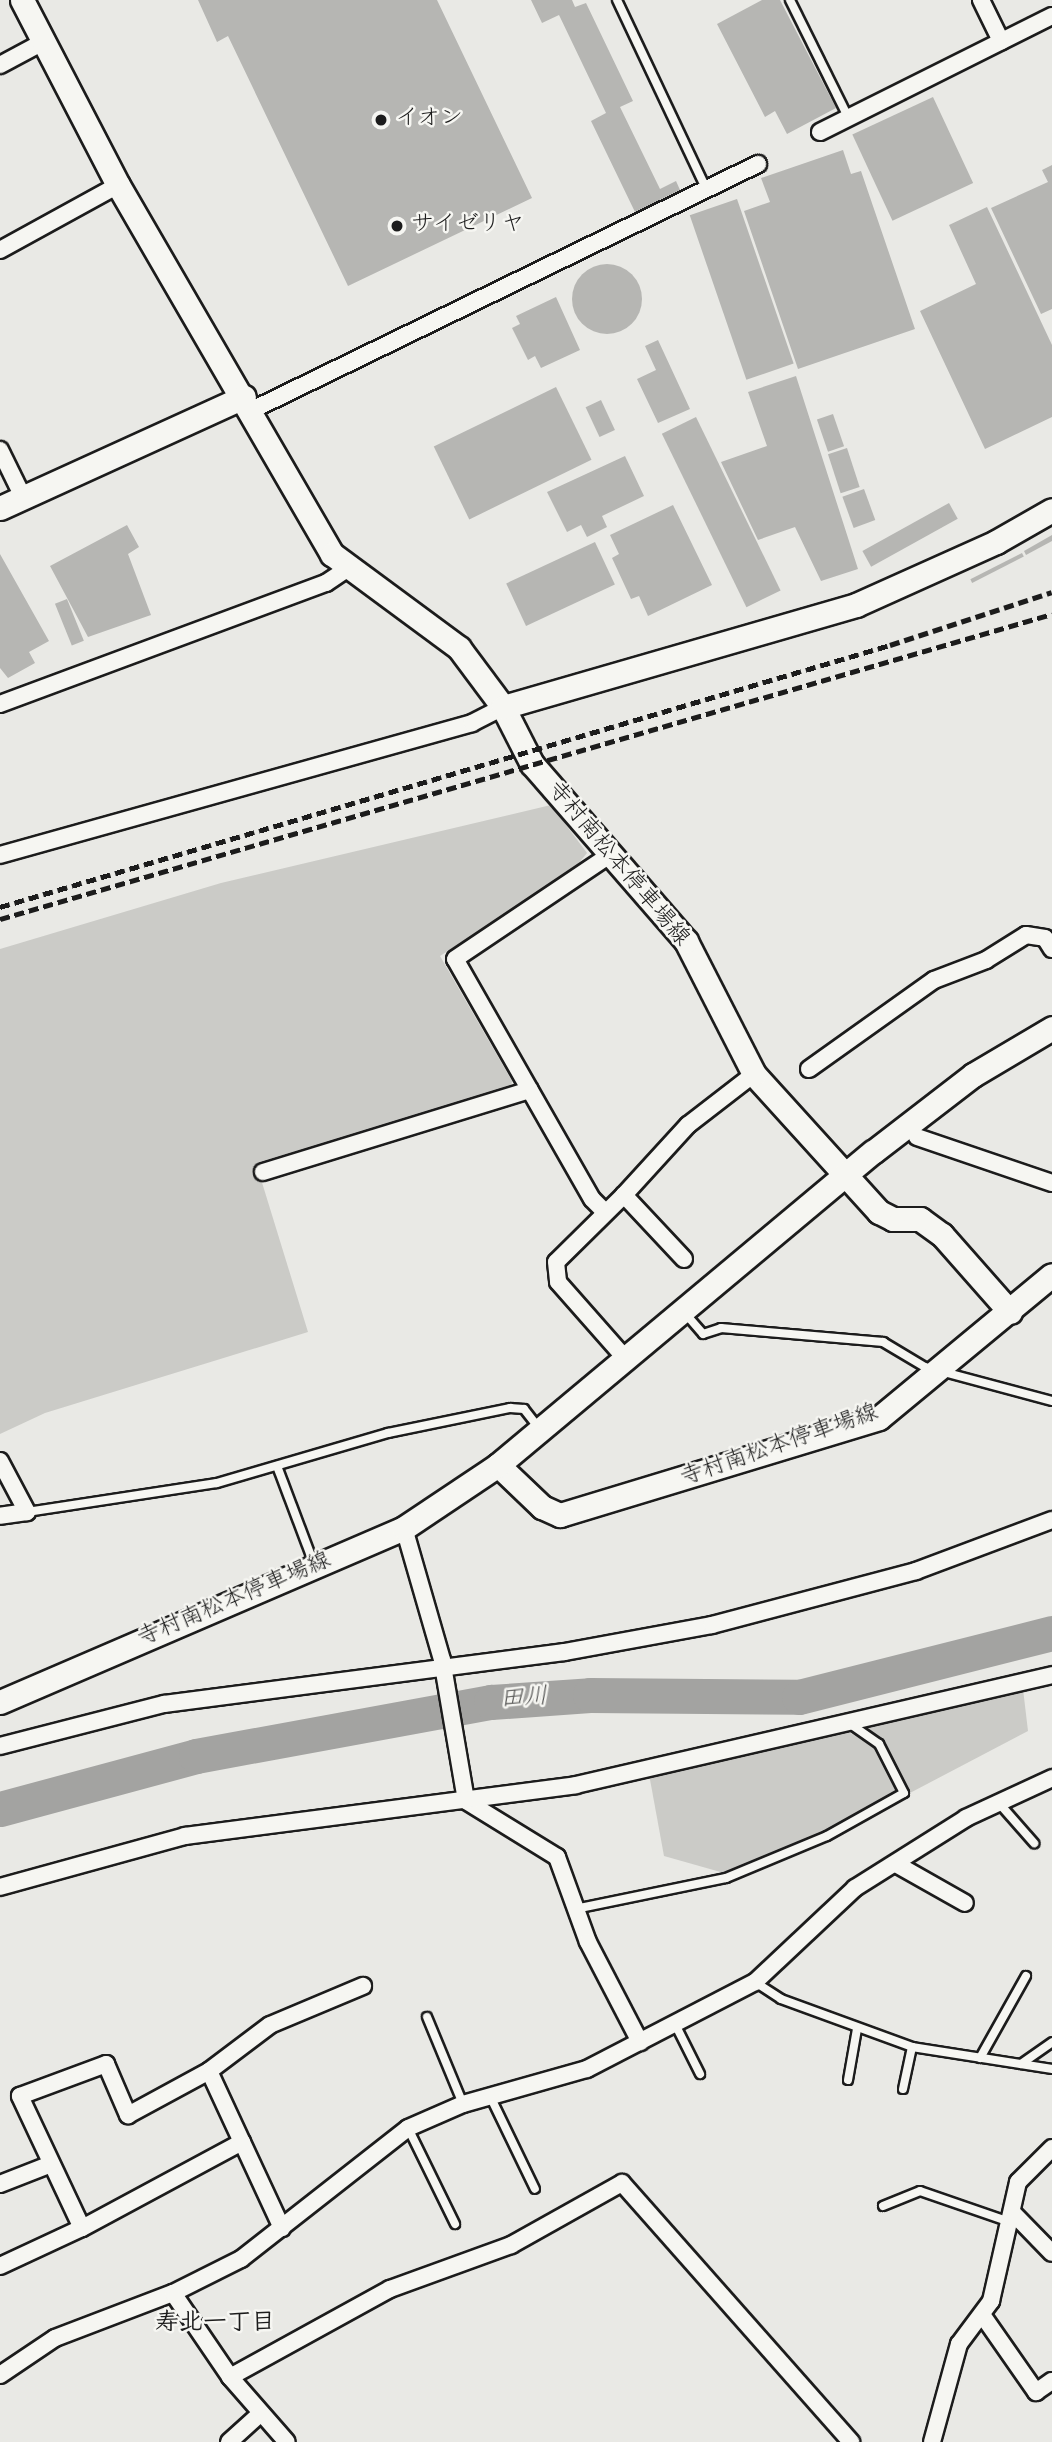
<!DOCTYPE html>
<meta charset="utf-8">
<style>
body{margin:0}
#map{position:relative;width:1052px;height:2442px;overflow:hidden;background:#e9e9e5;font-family:Dekko,"Klee One",sans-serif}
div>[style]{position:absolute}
.green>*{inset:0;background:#cbcbc7}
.river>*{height:35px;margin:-17.5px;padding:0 17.5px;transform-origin:17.5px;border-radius:17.5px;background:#a3a3a1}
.building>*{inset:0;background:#b6b6b3;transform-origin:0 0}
.round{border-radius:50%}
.roads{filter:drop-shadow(2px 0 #1c1c1c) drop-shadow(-2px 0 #1c1c1c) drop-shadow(0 2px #1c1c1c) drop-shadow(0 -2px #1c1c1c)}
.lane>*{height:8px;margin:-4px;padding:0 4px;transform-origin:4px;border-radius:4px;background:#f6f6f2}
.street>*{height:16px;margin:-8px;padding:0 8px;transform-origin:8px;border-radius:8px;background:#f6f6f2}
.secondary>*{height:23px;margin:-11.5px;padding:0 11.5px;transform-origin:11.5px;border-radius:11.5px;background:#f6f6f2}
.rail>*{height:5px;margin-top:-2.5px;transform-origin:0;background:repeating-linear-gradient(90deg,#1c1c1c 0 10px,transparent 0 15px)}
.dots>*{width:19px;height:19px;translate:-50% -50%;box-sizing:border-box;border:4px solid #f6f6f2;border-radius:50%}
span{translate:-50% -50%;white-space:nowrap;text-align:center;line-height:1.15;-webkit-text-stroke:5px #f6f6f2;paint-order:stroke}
.poi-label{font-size:23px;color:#1c1c1c}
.left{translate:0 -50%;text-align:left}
.street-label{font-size:23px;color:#1c1c1c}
.water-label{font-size:24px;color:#525251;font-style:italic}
.neighbourhood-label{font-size:24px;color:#1c1c1c;font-weight:700}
</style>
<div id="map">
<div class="green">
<div style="clip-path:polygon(551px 805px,587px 853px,574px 869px,440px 956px,512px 1081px,511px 1088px,256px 1163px,308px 1332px,45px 1413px,0 1434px,0 949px,221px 883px)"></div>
<div style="clip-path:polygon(1023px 1689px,1028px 1731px,908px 1794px,885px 1747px,867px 1727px)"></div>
<div style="clip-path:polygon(845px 1730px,878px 1749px,899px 1792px,789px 1850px,724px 1873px,664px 1856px,649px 1774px)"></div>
</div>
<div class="river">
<div style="left:0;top:1809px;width:203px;rotate:-15.1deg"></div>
<div style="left:196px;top:1756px;width:300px;rotate:-10.4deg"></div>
<div style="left:491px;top:1702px;width:99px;rotate:-4deg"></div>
<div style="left:590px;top:1695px;width:209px;rotate:0.5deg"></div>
<div style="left:799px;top:1697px;width:261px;rotate:-14.2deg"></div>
</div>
<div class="building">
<div style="clip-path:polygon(198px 0,437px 0,532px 198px,348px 286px,228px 36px,217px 42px)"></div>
<div style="clip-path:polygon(531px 0,572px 0,575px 7px,586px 3px,633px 101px,620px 107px,660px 189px,676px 181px,680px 190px,635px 212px,591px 121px,606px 113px,559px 15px,542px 23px)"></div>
<div style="clip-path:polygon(762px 0,780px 0,836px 108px,787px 134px,775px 111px,765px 117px,717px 24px)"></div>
<div style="left:933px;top:97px;width:95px;height:89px;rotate:65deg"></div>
<div style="clip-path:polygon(843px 150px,851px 174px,861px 171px,915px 329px,798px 369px,744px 211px,770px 202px,761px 178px)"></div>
<div style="clip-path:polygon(1052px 165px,1052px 309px,1041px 314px,991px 208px,1048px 182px,1042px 170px)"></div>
<div style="left:737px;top:199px;width:174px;height:50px;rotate:71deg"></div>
<div style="clip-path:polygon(987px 207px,1052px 345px,1052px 417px,985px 449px,920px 311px,976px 284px,949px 225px)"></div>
<div class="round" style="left:572px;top:264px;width:70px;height:70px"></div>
<div style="clip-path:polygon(556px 297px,580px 350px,541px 368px,535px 356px,528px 360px,512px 328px,520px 324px,516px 316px)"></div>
<div style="clip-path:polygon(658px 340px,690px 409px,658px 423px,637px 379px,656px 370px,645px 346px)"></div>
<div style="clip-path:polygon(796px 376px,858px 569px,821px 581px,795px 527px,758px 540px,721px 462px,767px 446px,748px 392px)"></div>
<div style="left:556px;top:387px;width:81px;height:136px;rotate:64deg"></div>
<div style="left:601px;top:400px;width:33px;height:17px;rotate:65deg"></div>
<div style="left:833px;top:414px;width:34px;height:17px;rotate:71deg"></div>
<div style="left:696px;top:417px;width:193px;height:38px;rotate:64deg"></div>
<div style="left:847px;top:448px;width:41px;height:20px;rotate:72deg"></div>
<div style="clip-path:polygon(625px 456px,644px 496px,602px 516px,607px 527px,587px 537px,581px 525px,567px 532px,547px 492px)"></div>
<div style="left:864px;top:489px;width:33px;height:23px;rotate:70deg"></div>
<div style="left:949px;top:503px;width:18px;height:99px;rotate:61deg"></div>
<div style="clip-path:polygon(673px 505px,712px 585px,648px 616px,639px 596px,631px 599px,612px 558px,619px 554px,610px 535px)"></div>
<div style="clip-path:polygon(127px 525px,139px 547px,128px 554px,151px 615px,88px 637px,50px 566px)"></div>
<div style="clip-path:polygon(1052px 535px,1052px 541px,1026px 555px,1024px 551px)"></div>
<div style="left:595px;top:542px;width:47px;height:98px;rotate:65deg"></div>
<div style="left:1022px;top:553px;width:4px;height:58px;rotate:63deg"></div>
<div style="clip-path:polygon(0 554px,49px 641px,29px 652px,35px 663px,8px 678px,0 668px)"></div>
<div style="left:67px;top:599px;width:45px;height:13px;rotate:68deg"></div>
</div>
<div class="roads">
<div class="lane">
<div style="left:617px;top:0;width:210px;rotate:64.7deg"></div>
<div style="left:790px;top:0;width:131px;rotate:63.6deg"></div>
<div style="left:684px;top:1312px;width:29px;rotate:49deg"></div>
<div style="left:703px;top:1334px;width:19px;rotate:-18deg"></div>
<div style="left:721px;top:1328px;width:163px;rotate:4.9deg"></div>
<div style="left:883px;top:1342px;width:49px;rotate:30.8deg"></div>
<div style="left:925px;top:1367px;width:131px;rotate:15deg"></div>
<div style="left:277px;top:1466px;width:105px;rotate:69.3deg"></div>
<div style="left:27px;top:1512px;width:192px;rotate:-8.7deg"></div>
<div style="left:217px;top:1483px;width:178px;rotate:-16.3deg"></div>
<div style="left:388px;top:1433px;width:125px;rotate:-11.6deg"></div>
<div style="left:510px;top:1408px;width:14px;rotate:4deg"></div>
<div style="left:524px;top:1409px;width:24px;rotate:52deg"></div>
<div style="left:998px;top:1802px;width:55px;rotate:48.7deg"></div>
<div style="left:575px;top:1909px;width:154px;rotate:-11.6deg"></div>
<div style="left:726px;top:1878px;width:109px;rotate:-22.6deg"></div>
<div style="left:827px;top:1836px;width:88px;rotate:-29.2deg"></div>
<div style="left:904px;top:1793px;width:55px;rotate:-117deg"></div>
<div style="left:879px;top:1744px;width:35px;rotate:-145deg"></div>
<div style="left:755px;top:1982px;width:31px;rotate:33deg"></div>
<div style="left:781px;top:1999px;width:140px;rotate:20.1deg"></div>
<div style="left:912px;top:2047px;width:142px;rotate:8.9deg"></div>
<div style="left:427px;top:2017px;width:94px;rotate:67.5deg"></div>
<div style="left:675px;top:2024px;width:56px;rotate:63.4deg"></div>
<div style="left:980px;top:2058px;width:94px;rotate:-60.7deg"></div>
<div style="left:1021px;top:2064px;width:38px;rotate:-35deg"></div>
<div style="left:848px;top:2080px;width:52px;rotate:-80deg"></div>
<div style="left:903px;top:2089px;width:43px;rotate:-77.9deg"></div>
<div style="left:490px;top:2096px;width:103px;rotate:64.2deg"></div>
<div style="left:408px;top:2128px;width:107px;rotate:63.9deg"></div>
<div style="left:883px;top:2206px;width:40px;rotate:-22deg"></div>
<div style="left:920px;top:2191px;width:95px;rotate:19deg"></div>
</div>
<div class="street">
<div style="left:981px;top:0;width:46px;rotate:64deg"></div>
<div style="left:0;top:65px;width:49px;rotate:-28.1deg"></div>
<div style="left:820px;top:132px;width:259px;rotate:-26.6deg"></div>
<div style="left:0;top:250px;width:135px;rotate:-28.8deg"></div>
<div style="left:250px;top:411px;width:565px;rotate:-25.93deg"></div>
<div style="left:0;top:450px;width:52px;rotate:63.9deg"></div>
<div style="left:0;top:704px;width:348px;rotate:-20.4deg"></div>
<div style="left:326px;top:583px;width:25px;rotate:-34deg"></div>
<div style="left:0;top:855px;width:490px;rotate:-15.6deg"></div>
<div style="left:472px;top:723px;width:35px;rotate:-27deg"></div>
<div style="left:809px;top:1069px;width:153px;rotate:-35.5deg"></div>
<div style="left:934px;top:980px;width:56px;rotate:-21deg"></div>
<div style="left:986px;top:960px;width:47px;rotate:-32deg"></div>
<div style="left:1026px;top:935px;width:19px;rotate:9deg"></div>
<div style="left:1045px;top:938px;width:13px;rotate:58deg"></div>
<div style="left:917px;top:1137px;width:143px;rotate:18.8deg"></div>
<div style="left:263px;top:1172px;width:279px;rotate:-17.1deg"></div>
<div style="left:624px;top:1195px;width:95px;rotate:135.4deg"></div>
<div style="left:556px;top:1262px;width:20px;rotate:84deg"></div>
<div style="left:558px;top:1282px;width:101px;rotate:48.6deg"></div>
<div style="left:605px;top:1212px;width:18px;rotate:-135deg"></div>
<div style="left:592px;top:1199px;width:276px;rotate:-119.7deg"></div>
<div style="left:455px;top:959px;width:187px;rotate:-33.9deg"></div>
<div style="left:684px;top:1259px;width:88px;rotate:-133.2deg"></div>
<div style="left:624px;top:1195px;width:95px;rotate:-47.6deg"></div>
<div style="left:688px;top:1125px;width:83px;rotate:-37.7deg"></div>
<div style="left:0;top:1461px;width:58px;rotate:62.1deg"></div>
<div style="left:27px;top:1512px;width:27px;rotate:172deg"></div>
<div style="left:404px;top:1528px;width:137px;rotate:73.9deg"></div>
<div style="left:442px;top:1660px;width:143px;rotate:80.3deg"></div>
<div style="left:466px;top:1801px;width:107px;rotate:31.6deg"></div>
<div style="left:557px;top:1857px;width:90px;rotate:70deg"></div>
<div style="left:588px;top:1942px;width:113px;rotate:62.5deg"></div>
<div style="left:0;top:1746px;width:169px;rotate:-14.4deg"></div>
<div style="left:164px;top:1704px;width:404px;rotate:-7.4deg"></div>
<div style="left:565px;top:1652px;width:149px;rotate:-10.4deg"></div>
<div style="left:712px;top:1625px;width:211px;rotate:-14.8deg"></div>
<div style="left:916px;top:1571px;width:145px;rotate:-20.6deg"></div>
<div style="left:896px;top:1864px;width:79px;rotate:29.5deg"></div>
<div style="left:0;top:1887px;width:192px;rotate:-15.4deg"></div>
<div style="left:185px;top:1836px;width:394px;rotate:-7.4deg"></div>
<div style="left:576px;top:1785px;width:489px;rotate:-13deg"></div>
<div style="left:209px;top:2071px;width:78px;rotate:65.1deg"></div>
<div style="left:242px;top:2142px;width:182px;rotate:151.7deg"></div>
<div style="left:82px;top:2228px;width:146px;rotate:-115.2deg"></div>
<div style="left:20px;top:2096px;width:92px;rotate:-20.4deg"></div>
<div style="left:106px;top:2064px;width:56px;rotate:66.7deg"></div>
<div style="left:128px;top:2115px;width:92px;rotate:-28.5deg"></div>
<div style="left:209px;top:2071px;width:76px;rotate:-37deg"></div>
<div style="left:270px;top:2025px;width:101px;rotate:-22.8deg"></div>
<div style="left:242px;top:2142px;width:95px;rotate:65.1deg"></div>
<div style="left:0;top:2184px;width:55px;rotate:-21.4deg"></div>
<div style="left:1012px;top:2212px;width:57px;rotate:45.7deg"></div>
<div style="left:0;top:2266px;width:90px;rotate:-24.9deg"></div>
<div style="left:173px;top:2293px;width:102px;rotate:55.8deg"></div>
<div style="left:230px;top:2377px;width:86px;rotate:48.8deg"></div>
<div style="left:983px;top:2316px;width:93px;rotate:55.1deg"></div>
<div style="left:1036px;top:2392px;width:19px;rotate:-35deg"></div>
<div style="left:0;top:2375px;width:66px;rotate:-33.9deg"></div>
<div style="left:55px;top:2338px;width:126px;rotate:-20.9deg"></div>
<div style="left:173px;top:2293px;width:76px;rotate:-26.6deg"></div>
<div style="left:241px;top:2259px;width:212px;rotate:-38.1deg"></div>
<div style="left:408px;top:2128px;width:60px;rotate:-23.6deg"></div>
<div style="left:463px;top:2104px;width:129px;rotate:-15.8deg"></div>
<div style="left:587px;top:2069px;width:189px;rotate:-27.4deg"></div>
<div style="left:755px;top:1982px;width:137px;rotate:-43.2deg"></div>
<div style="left:855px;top:1888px;width:131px;rotate:-32.2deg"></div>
<div style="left:966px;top:1818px;width:95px;rotate:-24.9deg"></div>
<div style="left:230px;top:2377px;width:183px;rotate:-28.8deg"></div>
<div style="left:390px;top:2289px;width:129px;rotate:-20deg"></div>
<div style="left:511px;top:2245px;width:127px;rotate:-29.2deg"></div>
<div style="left:622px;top:2183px;width:346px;rotate:48.5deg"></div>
<div style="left:229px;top:2442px;width:43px;rotate:-42.2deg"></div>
<div style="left:932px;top:2442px;width:102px;rotate:-74.6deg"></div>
<div style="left:959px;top:2344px;width:54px;rotate:-53.3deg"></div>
<div style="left:991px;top:2301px;width:122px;rotate:-77.2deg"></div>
<div style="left:1018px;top:2182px;width:48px;rotate:-45deg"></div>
</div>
<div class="secondary">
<div style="left:22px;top:0;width:208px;rotate:62.6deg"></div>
<div style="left:118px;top:185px;width:427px;rotate:59.9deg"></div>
<div style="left:332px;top:554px;width:158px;rotate:36.5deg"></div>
<div style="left:459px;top:648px;width:74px;rotate:53.3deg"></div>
<div style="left:0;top:508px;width:268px;rotate:-24.5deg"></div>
<div style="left:1010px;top:1312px;width:103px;rotate:-131.4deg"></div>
<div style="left:942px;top:1235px;width:27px;rotate:-144deg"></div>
<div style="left:920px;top:1219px;width:27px;rotate:180deg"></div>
<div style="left:893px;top:1219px;width:16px;rotate:-153deg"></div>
<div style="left:879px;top:1212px;width:186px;rotate:-132.2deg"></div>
<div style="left:754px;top:1074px;width:149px;rotate:-117.1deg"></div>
<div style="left:686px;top:941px;width:235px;rotate:-131deg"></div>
<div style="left:532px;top:764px;width:64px;rotate:-117deg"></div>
<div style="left:503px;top:707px;width:367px;rotate:-16.1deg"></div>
<div style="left:856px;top:605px;width:154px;rotate:-24.2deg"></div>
<div style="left:996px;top:542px;width:64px;rotate:-29.7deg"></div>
<div style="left:498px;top:1465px;width:61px;rotate:43.7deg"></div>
<div style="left:542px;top:1507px;width:20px;rotate:24deg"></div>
<div style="left:560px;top:1515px;width:333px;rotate:-16.9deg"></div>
<div style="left:879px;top:1418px;width:224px;rotate:-39.6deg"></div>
<div style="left:0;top:1702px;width:440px;rotate:-23.3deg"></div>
<div style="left:404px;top:1528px;width:113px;rotate:-33.8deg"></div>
<div style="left:498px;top:1465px;width:488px;rotate:-39.9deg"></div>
<div style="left:873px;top:1152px;width:126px;rotate:-37.6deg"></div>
<div style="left:973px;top:1075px;width:92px;rotate:-30.7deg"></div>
</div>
</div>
<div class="rail">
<div style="left:0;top:907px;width:928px;rotate:-16.4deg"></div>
<div style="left:890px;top:645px;width:170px;rotate:-18.1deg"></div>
<div style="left:0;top:919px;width:1095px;rotate:-16.17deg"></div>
</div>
<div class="dots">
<div style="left:381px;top:120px;background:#1c1c1c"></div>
<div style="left:397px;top:226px;background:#1c1c1c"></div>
</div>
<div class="poi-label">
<span class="left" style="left:395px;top:120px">イオン</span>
<span class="left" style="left:411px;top:226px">サイゼリヤ</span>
</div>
<div class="street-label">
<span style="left:617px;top:865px;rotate:50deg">寺村南松本停車場線</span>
<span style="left:780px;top:1447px;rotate:-19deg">寺村南松本停車場線</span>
<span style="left:235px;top:1601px;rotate:-23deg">寺村南松本停車場線</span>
</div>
<div class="water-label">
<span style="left:524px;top:1700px;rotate:-4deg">田川</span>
</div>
<div class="neighbourhood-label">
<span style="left:215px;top:2325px">寿北一丁目</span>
</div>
</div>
